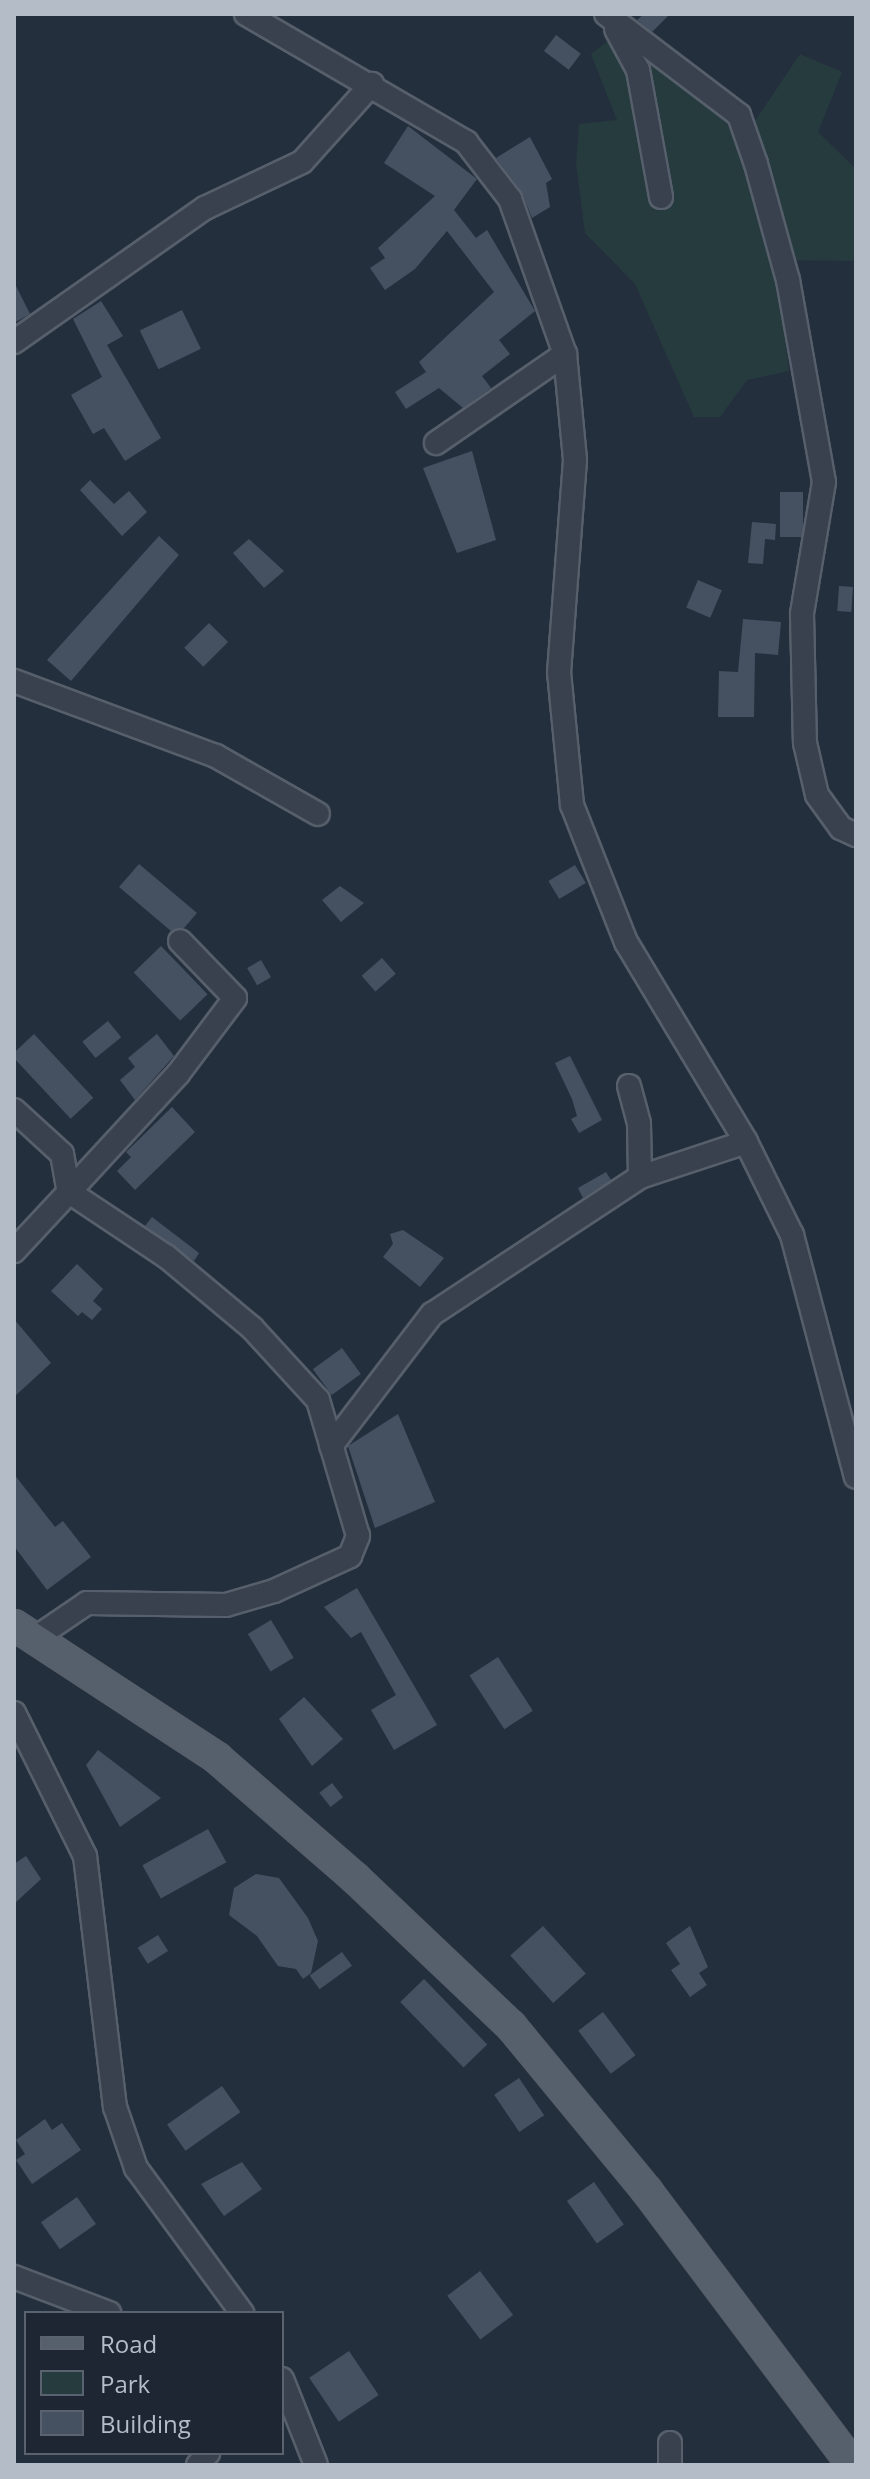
<!DOCTYPE html>
<style>
body{margin:0}
#map{position:relative;width:870px;height:2479px;overflow:hidden;background:#242f3d;font-family:"Open Sans",sans-serif}
div>[style]{position:absolute}
.green>*{inset:0;background:#263b3e}
.building>*{inset:0;background:#455161;transform-origin:0 0}
.roads{filter:drop-shadow(2px 0 #565f6b) drop-shadow(-2px 0 #565f6b) drop-shadow(0 2px #565f6b) drop-shadow(0 -2px #565f6b)}
.minor>*{height:22px;margin:-11px;padding:0 11px;transform-origin:11px;border-radius:11px;background:#38414d}
.major>*{height:28px;margin:-14px;padding:0 14px;transform-origin:14px;border-radius:14px;background:#56606d}
span{translate:-50% -50%;white-space:nowrap;text-align:center;line-height:1.15;-webkit-text-stroke:8px #1d2632;paint-order:stroke}
.frame{position:absolute;inset:0;border:16px solid #b4bcc8;pointer-events:none}
.legend{position:absolute;left:24px;top:2311px;width:260px;height:144px;box-sizing:border-box;background:#1d2632;border:2px solid #59626e;margin:0;padding:10px 14px;list-style:none;font-size:24px;color:#b4bcc8}
.legend li{display:flex;align-items:center;gap:16px;height:40px}
.legend b{width:40px;border:2px solid #59626e}
</style>
<div id="map">
<div class="green">
<div style="clip-path:polygon(613px 37px,753px 124px,800px 54px,842px 72px,818px 132px,856px 169px,856px 261px,776px 260px,789px 371px,747px 380px,720px 417px,694px 417px,635px 284px,585px 233px,576px 163px,579px 124px,617px 120px,591px 54px)"></div>
</div>
<div class="building">
<div style="clip-path:polygon(644px 14px,670px 14px,652px 32px,637px 20px)"></div>
<div style="left:556px;top:35px;width:31px;height:20px;rotate:37deg"></div>
<div style="clip-path:polygon(408px 126px,477px 179px,454px 210px,476px 238px,487px 230px,535px 311px,499px 340px,510px 354px,482px 376px,491px 388px,463px 408px,439px 388px,406px 409px,395px 392px,426px 372px,419px 362px,494px 292px,447px 231px,415px 269px,385px 290px,370px 268px,385px 258px,378px 248px,435px 196px,384px 163px)"></div>
<div style="clip-path:polygon(530px 137px,552px 179px,546px 183px,550px 207px,532px 218px,521px 191px,496px 158px)"></div>
<div style="clip-path:polygon(14px 282px,30px 314px,14px 323px)"></div>
<div style="clip-path:polygon(101px 301px,123px 336px,107px 345px,161px 438px,125px 461px,104px 428px,93px 434px,71px 395px,102px 377px,73px 319px)"></div>
<div style="left:182px;top:310px;width:43px;height:47px;rotate:64deg"></div>
<div style="clip-path:polygon(472px 451px,496px 540px,457px 553px,423px 468px)"></div>
<div style="clip-path:polygon(90px 480px,114px 504px,129px 491px,147px 512px,122px 536px,80px 490px)"></div>
<div style="left:780px;top:492px;width:23px;height:45px"></div>
<div style="clip-path:polygon(752px 522px,776px 524px,775px 540px,765px 539px,763px 564px,748px 563px)"></div>
<div style="clip-path:polygon(159px 536px,179px 555px,71px 681px,47px 660px)"></div>
<div style="clip-path:polygon(249px 539px,284px 571px,264px 588px,233px 553px)"></div>
<div style="left:698px;top:580px;width:26px;height:30px;rotate:23deg"></div>
<div style="left:839px;top:586px;width:14px;height:25px;rotate:4deg"></div>
<div style="clip-path:polygon(743px 619px,781px 622px,778px 655px,755px 653px,754px 717px,718px 717px,719px 671px,738px 672px)"></div>
<div style="left:209px;top:623px;width:27px;height:35px;rotate:45deg"></div>
<div style="clip-path:polygon(139px 864px,197px 913px,184px 928px,171px 931px,119px 887px)"></div>
<div style="left:575px;top:865px;width:21px;height:31px;rotate:59deg"></div>
<div style="clip-path:polygon(340px 886px,364px 903px,341px 922px,322px 900px)"></div>
<div style="left:161px;top:946px;width:67px;height:38px;rotate:46deg"></div>
<div style="left:382px;top:958px;width:21px;height:27px;rotate:49deg"></div>
<div style="left:261px;top:960px;width:20px;height:16px;rotate:60deg"></div>
<div style="left:108px;top:1021px;width:21px;height:33px;rotate:51deg"></div>
<div style="left:34px;top:1034px;width:87px;height:31px;rotate:47deg"></div>
<div style="clip-path:polygon(157px 1034px,174px 1056px,135px 1100px,120px 1080px,135px 1067px,128px 1058px)"></div>
<div style="clip-path:polygon(570px 1056px,602px 1120px,579px 1133px,571px 1119px,577px 1116px,572px 1099px,555px 1063px)"></div>
<div style="clip-path:polygon(172px 1107px,195px 1132px,135px 1190px,117px 1171px,131px 1157px,126px 1152px)"></div>
<div style="clip-path:polygon(606px 1172px,611px 1180px,583px 1198px,578px 1188px)"></div>
<div style="clip-path:polygon(152px 1217px,199px 1253px,194px 1261px,145px 1226px)"></div>
<div style="clip-path:polygon(403px 1230px,444px 1258px,420px 1287px,383px 1257px,393px 1244px,390px 1234px)"></div>
<div style="clip-path:polygon(77px 1264px,103px 1289px,93px 1301px,102px 1309px,92px 1320px,82px 1312px,78px 1316px,51px 1291px)"></div>
<div style="clip-path:polygon(14px 1319px,51px 1363px,14px 1397px)"></div>
<div style="left:342px;top:1348px;width:32px;height:36px;rotate:54deg"></div>
<div style="clip-path:polygon(398px 1414px,435px 1502px,375px 1528px,348px 1446px)"></div>
<div style="clip-path:polygon(14px 1474px,55px 1527px,63px 1521px,91px 1557px,47px 1590px,14px 1546px)"></div>
<div style="clip-path:polygon(357px 1588px,437px 1725px,394px 1750px,371px 1710px,396px 1695px,361px 1632px,351px 1638px,324px 1607px)"></div>
<div style="left:271px;top:1620px;width:44px;height:27px;rotate:59deg"></div>
<div style="left:498px;top:1657px;width:64px;height:34px;rotate:57deg"></div>
<div style="clip-path:polygon(304px 1697px,343px 1739px,312px 1766px,279px 1719px)"></div>
<div style="clip-path:polygon(98px 1750px,161px 1798px,120px 1827px,86px 1765px)"></div>
<div style="left:332px;top:1783px;width:18px;height:16px;rotate:52deg"></div>
<div style="left:208px;top:1829px;width:38px;height:75px;rotate:61deg"></div>
<div style="clip-path:polygon(26px 1856px,41px 1879px,14px 1904px,14px 1864px)"></div>
<div style="clip-path:polygon(256px 1874px,279px 1878px,308px 1918px,318px 1941px,311px 1973px,303px 1979px,296px 1969px,278px 1966px,257px 1936px,229px 1915px,234px 1888px)"></div>
<div style="left:543px;top:1926px;width:64px;height:44px;rotate:48deg"></div>
<div style="clip-path:polygon(690px 1926px,708px 1967px,699px 1973px,707px 1985px,690px 1997px,671px 1970px,680px 1964px,666px 1943px)"></div>
<div style="left:158px;top:1935px;width:19px;height:24px;rotate:58deg"></div>
<div style="left:342px;top:1952px;width:17px;height:40px;rotate:54deg"></div>
<div style="left:424px;top:1979px;width:91px;height:33px;rotate:46deg"></div>
<div style="left:603px;top:2012px;width:54px;height:31px;rotate:53deg"></div>
<div style="left:519px;top:2078px;width:45px;height:30px;rotate:56deg"></div>
<div style="left:222px;top:2086px;width:32px;height:67px;rotate:55deg"></div>
<div style="clip-path:polygon(45px 2119px,52px 2130px,62px 2123px,81px 2150px,32px 2184px,16px 2160px,25px 2154px,16px 2140px)"></div>
<div style="clip-path:polygon(242px 2162px,262px 2189px,224px 2216px,201px 2184px)"></div>
<div style="left:594px;top:2182px;width:52px;height:33px;rotate:55deg"></div>
<div style="left:77px;top:2197px;width:33px;height:44px;rotate:55deg"></div>
<div style="left:480px;top:2271px;width:55px;height:41px;rotate:53deg"></div>
<div style="left:349px;top:2351px;width:53px;height:48px;rotate:56deg"></div>
</div>
<div class="roads">
<div class="minor">
<div style="left:246px;top:14px;width:255px;rotate:30.2deg"></div>
<div style="left:466px;top:142px;width:72px;rotate:52.3deg"></div>
<div style="left:510px;top:199px;width:164px;rotate:70.5deg"></div>
<div style="left:565px;top:354px;width:106px;rotate:84.6deg"></div>
<div style="left:575px;top:460px;width:213px;rotate:94.3deg"></div>
<div style="left:559px;top:672px;width:134px;rotate:84.4deg"></div>
<div style="left:572px;top:805px;width:147px;rotate:68.5deg"></div>
<div style="left:626px;top:942px;width:233px;rotate:59deg"></div>
<div style="left:746px;top:1142px;width:112px;rotate:161.7deg"></div>
<div style="left:640px;top:1177px;width:249px;rotate:146.6deg"></div>
<div style="left:432px;top:1314px;width:166px;rotate:127.4deg"></div>
<div style="left:606px;top:14px;width:167px;rotate:37.2deg"></div>
<div style="left:739px;top:115px;width:52px;rotate:70.9deg"></div>
<div style="left:756px;top:164px;width:120px;rotate:74.6deg"></div>
<div style="left:788px;top:280px;width:205px;rotate:79.9deg"></div>
<div style="left:824px;top:482px;width:134px;rotate:99.5deg"></div>
<div style="left:802px;top:614px;width:129px;rotate:88.7deg"></div>
<div style="left:805px;top:743px;width:53px;rotate:77deg"></div>
<div style="left:817px;top:795px;width:41px;rotate:54deg"></div>
<div style="left:841px;top:828px;width:17px;rotate:25deg"></div>
<div style="left:616px;top:29px;width:47px;rotate:61.8deg"></div>
<div style="left:638px;top:70px;width:129px;rotate:79.7deg"></div>
<div style="left:14px;top:342px;width:233px;rotate:-35.1deg"></div>
<div style="left:205px;top:208px;width:107px;rotate:-25.4deg"></div>
<div style="left:302px;top:162px;width:105px;rotate:-48.1deg"></div>
<div style="left:436px;top:443px;width:157px;rotate:-34.6deg"></div>
<div style="left:14px;top:681px;width:215px;rotate:20.4deg"></div>
<div style="left:216px;top:756px;width:117px;rotate:29.6deg"></div>
<div style="left:629px;top:1086px;width:39px;rotate:75deg"></div>
<div style="left:639px;top:1124px;width:53px;rotate:88.9deg"></div>
<div style="left:14px;top:1110px;width:65px;rotate:42.5deg"></div>
<div style="left:62px;top:1154px;width:39px;rotate:80deg"></div>
<div style="left:69px;top:1192px;width:81px;rotate:133deg"></div>
<div style="left:746px;top:1142px;width:104px;rotate:63.7deg"></div>
<div style="left:792px;top:1235px;width:250px;rotate:75.2deg"></div>
<div style="left:34px;top:1639px;width:64px;rotate:-34.2deg"></div>
<div style="left:87px;top:1603px;width:139px;rotate:0.8deg"></div>
<div style="left:226px;top:1605px;width:50px;rotate:-16.3deg"></div>
<div style="left:274px;top:1591px;width:84px;rotate:-24.7deg"></div>
<div style="left:350px;top:1556px;width:22px;rotate:-68deg"></div>
<div style="left:358px;top:1536px;width:142px;rotate:-106.4deg"></div>
<div style="left:318px;top:1400px;width:98px;rotate:-132.5deg"></div>
<div style="left:252px;top:1328px;width:111px;rotate:-140.1deg"></div>
<div style="left:167px;top:1257px;width:118px;rotate:-146.4deg"></div>
<div style="left:69px;top:1192px;width:161px;rotate:-47.3deg"></div>
<div style="left:178px;top:1074px;width:95px;rotate:-53.1deg"></div>
<div style="left:235px;top:998px;width:79px;rotate:-134deg"></div>
<div style="left:14px;top:1713px;width:160px;rotate:63.6deg"></div>
<div style="left:85px;top:1856px;width:253px;rotate:83.2deg"></div>
<div style="left:115px;top:2107px;width:65px;rotate:71deg"></div>
<div style="left:136px;top:2168px;width:180px;rotate:53.8deg"></div>
<div style="left:14px;top:2277px;width:102px;rotate:20.8deg"></div>
<div style="left:282px;top:2379px;width:92px;rotate:68.4deg"></div>
<div style="left:198px;top:2465px;width:16px;rotate:-50deg"></div>
<div style="left:670px;top:2465px;width:22px;rotate:-90deg"></div>
</div>
<div class="major">
<div style="left:14px;top:1625px;width:243px;rotate:33.2deg"></div>
<div style="left:217px;top:1758px;width:183px;rotate:41deg"></div>
<div style="left:355px;top:1878px;width:215px;rotate:43.5deg"></div>
<div style="left:511px;top:2026px;width:214px;rotate:50.5deg"></div>
<div style="left:647px;top:2191px;width:343px;rotate:53.1deg"></div>
</div>
</div>
<div class="frame"></div>
<ul class="legend">
<li><b style="height:10px;background:#56606d"></b>Road</li>
<li><b style="height:22px;background:#263b3e"></b>Park</li>
<li><b style="height:22px;background:#455161"></b>Building</li>
</ul>
</div>
